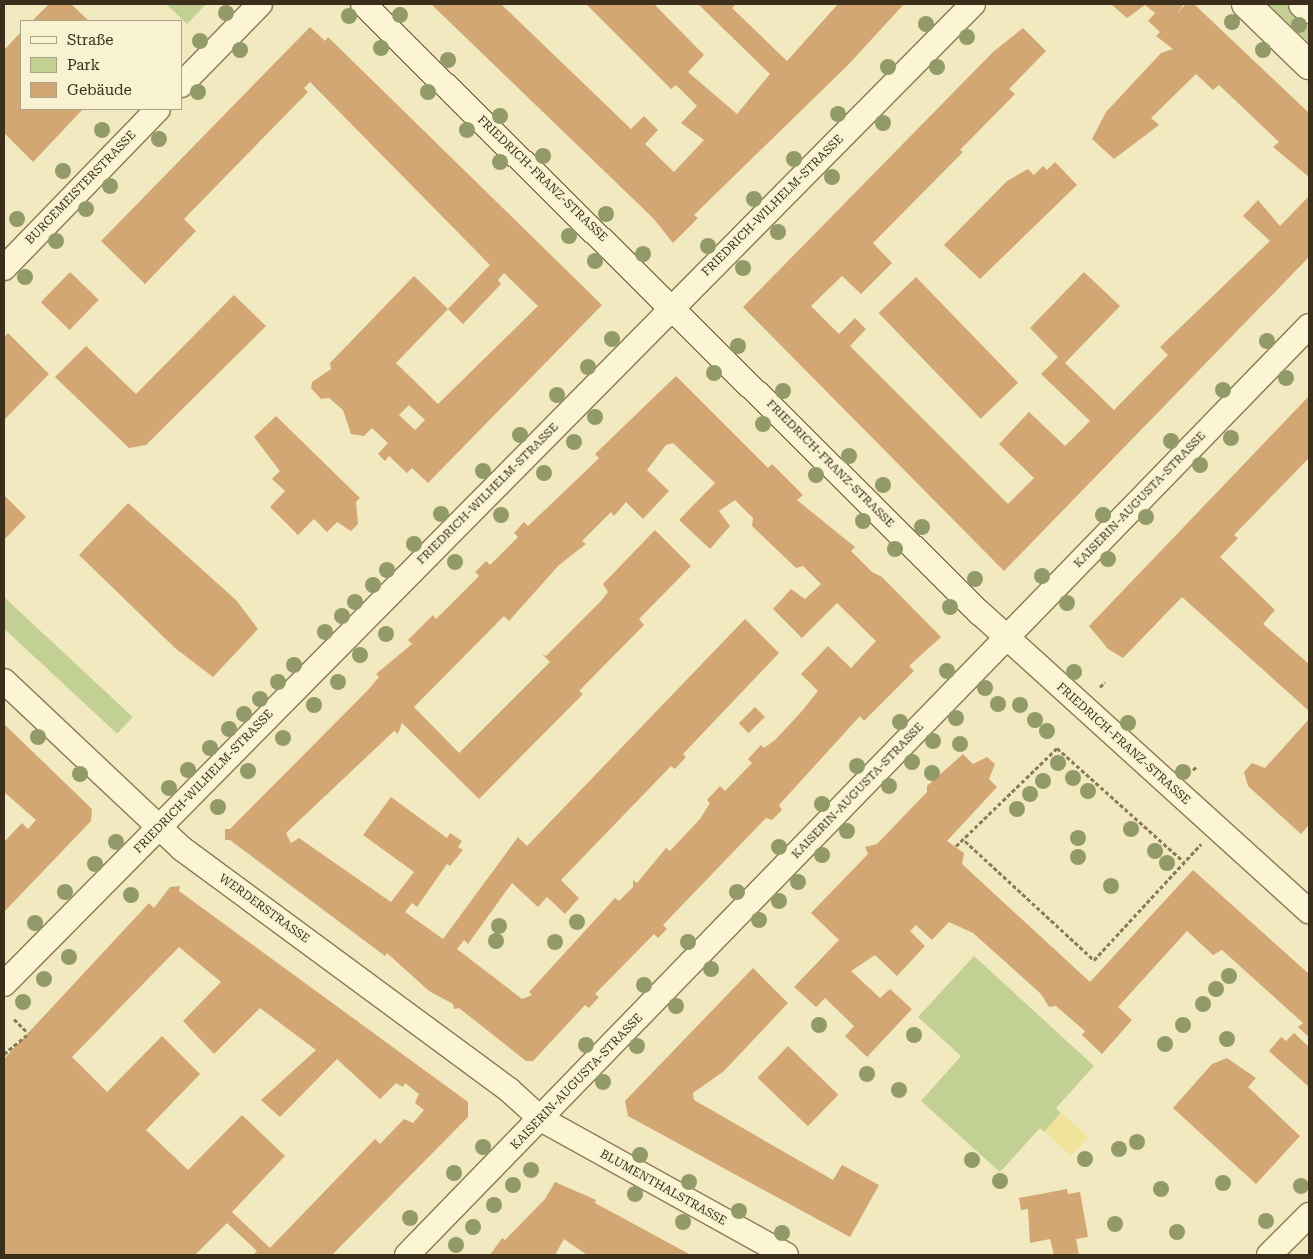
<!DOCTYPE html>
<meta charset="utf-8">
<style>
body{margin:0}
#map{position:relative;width:1313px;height:1259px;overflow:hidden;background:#f2e9c0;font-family:"Roboto Serif",serif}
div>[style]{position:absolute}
.green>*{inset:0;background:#c2d193;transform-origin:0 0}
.sand>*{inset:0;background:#f0e49b;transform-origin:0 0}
.building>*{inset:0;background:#d3a773;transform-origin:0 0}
.path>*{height:3px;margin-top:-1.5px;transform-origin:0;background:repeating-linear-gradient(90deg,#8c7a56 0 4px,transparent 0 6.5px)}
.roads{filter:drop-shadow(1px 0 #8c7a56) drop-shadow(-1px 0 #8c7a56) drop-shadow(0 1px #8c7a56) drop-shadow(0 -1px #8c7a56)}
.minor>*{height:24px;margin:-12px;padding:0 12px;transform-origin:12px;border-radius:12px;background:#fcf5d4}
.secondary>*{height:28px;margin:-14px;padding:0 14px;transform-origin:14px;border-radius:14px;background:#fcf5d4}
.trees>*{width:16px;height:16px;margin:-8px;border-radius:50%;background:#929a69}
span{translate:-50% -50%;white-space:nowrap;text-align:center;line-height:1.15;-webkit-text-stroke:4.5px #f8f2d1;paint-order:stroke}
.street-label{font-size:12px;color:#3b2f1c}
.frame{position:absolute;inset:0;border:5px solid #3b2f1c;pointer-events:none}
.legend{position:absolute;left:20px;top:20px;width:162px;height:90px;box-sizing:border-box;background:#f8f2d1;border:1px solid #aca489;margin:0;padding:6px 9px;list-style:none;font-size:15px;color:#3b2f1c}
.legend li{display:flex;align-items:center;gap:10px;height:25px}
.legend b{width:25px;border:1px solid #aca489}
</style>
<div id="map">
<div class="green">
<div style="clip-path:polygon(166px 4px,206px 4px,187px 24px)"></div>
<div style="clip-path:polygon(1268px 4px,1288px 4px,1309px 24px,1309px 43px)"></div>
<div style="left:4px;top:597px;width:176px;height:23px;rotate:43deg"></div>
<div style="clip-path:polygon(974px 956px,1094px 1066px,1056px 1108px,1061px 1113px,1044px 1132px,1040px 1128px,1000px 1172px,921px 1101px,961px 1056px,918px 1017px)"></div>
</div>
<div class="sand">
<div style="left:1061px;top:1113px;width:36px;height:25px;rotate:42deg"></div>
</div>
<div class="building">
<div style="clip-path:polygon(49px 4px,71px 4px,89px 21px,32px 21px)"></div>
<div style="clip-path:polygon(431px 4px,501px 4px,631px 129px,644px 116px,658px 130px,645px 144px,674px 172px,704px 140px,681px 123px,697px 106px,676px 85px,671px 89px,586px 4px,654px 4px,704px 55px,688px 72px,737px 114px,770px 74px,698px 4px,736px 4px,732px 8px,787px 61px,838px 4px,904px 4px,849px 64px,694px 215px,698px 218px,673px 243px,654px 219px)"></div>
<div style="clip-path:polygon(1111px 4px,1184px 4px,1177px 13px,1186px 4px,1194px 4px,1309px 113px,1309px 177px,1273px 147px,1279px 142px,1219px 85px,1213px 90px,1196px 74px,1151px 118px,1159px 125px,1114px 159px,1092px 139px,1106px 112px,1161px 53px,1173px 49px,1156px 36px,1160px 32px,1148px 21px,1155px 13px,1145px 5px,1127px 18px)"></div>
<div style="clip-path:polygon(evenodd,310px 27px,325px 41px,328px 37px,602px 305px,428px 483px,412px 468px,407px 473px,389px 456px,385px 461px,378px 454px,388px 443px,372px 428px,364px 436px,351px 434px,343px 410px,329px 398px,321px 399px,311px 388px,312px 382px,331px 369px,330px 363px,414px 276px,448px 309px,396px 363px,438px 404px,538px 306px,504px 273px,498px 280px,501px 284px,463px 324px,448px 309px,490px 265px,310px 82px,304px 88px,308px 92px,184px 219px,196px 231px,145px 284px,101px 241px,310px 27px,409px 405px,425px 420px,415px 430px,399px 415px,409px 405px)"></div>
<div style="clip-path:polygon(1023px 28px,1046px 51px,1009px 89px,1015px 94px,960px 150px,963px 152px,873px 243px,892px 263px,861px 294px,842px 276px,811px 306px,839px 334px,855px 318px,866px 329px,850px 346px,1008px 504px,1034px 478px,999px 444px,1029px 412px,1065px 446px,1090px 421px,1041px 374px,1058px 357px,1030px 328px,1084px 272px,1120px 306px,1065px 363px,1114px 410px,1168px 355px,1160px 347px,1270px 241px,1243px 216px,1258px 200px,1280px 226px,1309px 196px,1309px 257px,1004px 571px,743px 307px,993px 52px)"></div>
<div style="clip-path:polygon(21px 32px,21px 109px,83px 109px,33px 162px,4px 133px,4px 50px)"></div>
<div style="clip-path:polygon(1055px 162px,1077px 185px,980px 279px,944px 245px,1007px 181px,1028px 169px,1034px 175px,1043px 166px,1047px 170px)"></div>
<div style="left:70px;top:272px;width:40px;height:42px;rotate:44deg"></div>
<div style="left:916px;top:277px;width:147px;height:52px;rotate:46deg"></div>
<div style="clip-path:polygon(234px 295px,266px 326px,146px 445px,129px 448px,55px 377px,86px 346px,136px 394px)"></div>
<div style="clip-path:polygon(8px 333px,49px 374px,4px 420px,4px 338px)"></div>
<div style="clip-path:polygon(evenodd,676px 376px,768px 468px,772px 464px,803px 495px,797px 500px,855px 547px,851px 551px,872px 572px,882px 577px,941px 637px,909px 666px,914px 671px,864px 721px,860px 716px,779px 805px,782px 810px,772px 820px,766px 818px,663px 925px,667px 929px,658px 938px,654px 934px,595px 994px,599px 997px,589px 1008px,585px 1005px,533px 1061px,526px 1061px,459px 1008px,454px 1009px,453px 1004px,429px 991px,387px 953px,385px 956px,230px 840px,225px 840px,225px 829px,230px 829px,368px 690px,379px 677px,376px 674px,412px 644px,408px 640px,433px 615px,436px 619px,479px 576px,475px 572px,486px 561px,490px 565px,518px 537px,514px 533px,524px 522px,528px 526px,591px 466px,599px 458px,595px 454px,676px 376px,673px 443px,715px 483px,679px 520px,710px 549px,730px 526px,719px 511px,735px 500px,753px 518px,752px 526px,796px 568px,803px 566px,821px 584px,805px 599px,791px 589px,773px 609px,802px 638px,837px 603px,876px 641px,851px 668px,828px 646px,801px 674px,818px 691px,802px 711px,775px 740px,764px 748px,761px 745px,748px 759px,752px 763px,725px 791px,720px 786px,707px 800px,710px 803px,700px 819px,670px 851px,666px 848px,637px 883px,633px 880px,633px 887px,619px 901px,615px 898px,529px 992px,532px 995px,522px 999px,457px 949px,464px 940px,468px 944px,512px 883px,538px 907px,547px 897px,565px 914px,579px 898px,561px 880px,671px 766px,675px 769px,686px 757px,683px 754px,779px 653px,745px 619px,527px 846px,518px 837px,443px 939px,405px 912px,412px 903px,417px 907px,447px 864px,450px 866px,463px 850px,458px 847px,462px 841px,450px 833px,447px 838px,391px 797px,363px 835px,414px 872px,391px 902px,299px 838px,291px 843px,286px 833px,394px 731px,398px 734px,402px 723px,479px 799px,583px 694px,579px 691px,644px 625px,639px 619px,691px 566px,655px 530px,603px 584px,608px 592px,601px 601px,546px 656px,542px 654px,550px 662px,459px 753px,414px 707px,504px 616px,509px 621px,559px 565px,586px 544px,582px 541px,611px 512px,614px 516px,626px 502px,643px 519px,669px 491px,647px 470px,666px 445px,673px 443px)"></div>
<div style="clip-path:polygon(1309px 396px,1309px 458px,1234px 535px,1238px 538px,1220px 557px,1275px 610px,1263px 624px,1309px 664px,1309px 711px,1182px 597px,1123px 658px,1108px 649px,1089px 626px)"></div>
<div style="clip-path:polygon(276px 416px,360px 498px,356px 502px,358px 524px,351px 531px,337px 522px,327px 532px,314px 519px,298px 535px,270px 507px,285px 491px,272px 479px,280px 471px,254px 437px)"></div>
<div style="clip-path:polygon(4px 495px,26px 517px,4px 540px)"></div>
<div style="clip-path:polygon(128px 503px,236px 600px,258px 629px,213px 677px,175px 648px,79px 555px)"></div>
<div style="left:755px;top:707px;width:14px;height:23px;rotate:45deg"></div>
<div style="clip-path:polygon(1309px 719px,1309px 825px,1301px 834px,1248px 786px,1244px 772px,1252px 763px,1265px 768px)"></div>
<div style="clip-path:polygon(4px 724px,92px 809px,91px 821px,4px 912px,4px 842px,22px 823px,28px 829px,36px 820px,4px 792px)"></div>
<div style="clip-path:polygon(963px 754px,973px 764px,987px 757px,995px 764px,989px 779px,997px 787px,947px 841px,964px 853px,962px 864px,1090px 982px,1193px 870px,1309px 974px,1309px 1037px,1298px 1027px,1303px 1023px,1222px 950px,1213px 955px,1187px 931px,1118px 1007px,1132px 1020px,1102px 1054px,1082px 1035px,1085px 1031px,1056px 1006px,1049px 1007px,1041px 994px,973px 933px,949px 922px,932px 940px,916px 925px,910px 931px,925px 946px,897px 976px,875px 955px,851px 971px,880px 998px,890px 989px,912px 1009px,867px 1057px,845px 1036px,854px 1026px,825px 998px,816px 1007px,794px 987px,839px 940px,811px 913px,868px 854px,865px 847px,877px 844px,927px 792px,927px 786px)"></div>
<div style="clip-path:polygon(evenodd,180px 886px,179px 891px,468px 1102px,468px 1117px,332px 1255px,253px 1255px,257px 1251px,227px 1223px,195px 1255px,4px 1255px,4px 1059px,149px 903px,154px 908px,170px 887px,180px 886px,179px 947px,221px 982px,183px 1021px,214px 1054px,260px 1008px,316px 1050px,261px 1100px,280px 1117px,337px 1059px,380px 1099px,396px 1083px,403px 1087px,405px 1083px,419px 1094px,415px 1103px,424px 1110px,413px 1123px,404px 1119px,380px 1144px,375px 1139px,270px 1248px,232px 1212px,285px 1156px,242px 1115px,188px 1170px,146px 1130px,200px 1074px,162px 1036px,107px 1092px,72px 1057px,179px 947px)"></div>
<div style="clip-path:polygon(753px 968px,788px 1003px,724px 1071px,693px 1093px,694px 1100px,833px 1180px,842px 1165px,879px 1185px,850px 1237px,628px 1116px,625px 1101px)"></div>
<div style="clip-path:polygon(1294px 1033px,1309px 1047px,1309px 1087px,1269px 1051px,1281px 1037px,1286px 1041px)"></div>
<div style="left:788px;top:1046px;width:70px;height:44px;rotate:44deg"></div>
<div style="clip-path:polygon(1227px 1058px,1256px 1078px,1248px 1087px,1300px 1136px,1256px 1184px,1173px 1108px,1212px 1064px)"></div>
<div style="clip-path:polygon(555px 1182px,596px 1200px,595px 1203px,691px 1255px,587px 1255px,564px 1239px,555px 1255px,490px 1255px,502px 1238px,505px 1240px,545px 1199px)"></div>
<div style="clip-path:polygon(1067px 1189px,1068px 1194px,1080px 1192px,1088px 1237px,1076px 1239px,1079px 1255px,1054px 1255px,1050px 1239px,1030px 1243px,1028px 1209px,1021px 1210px,1019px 1198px)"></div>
</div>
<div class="path">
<div style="left:1100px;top:687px;width:7px;rotate:-45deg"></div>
<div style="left:1193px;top:770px;width:6px;rotate:-45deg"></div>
<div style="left:965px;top:841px;width:176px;rotate:42.7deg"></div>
<div style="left:1094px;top:960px;width:158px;rotate:-47.3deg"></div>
<div style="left:956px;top:846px;width:141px;rotate:-44.1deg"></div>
<div style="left:1057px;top:748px;width:171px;rotate:41.9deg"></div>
<div style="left:14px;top:1019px;width:17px;rotate:45deg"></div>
<div style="left:4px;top:1054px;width:33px;rotate:-40deg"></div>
</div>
<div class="roads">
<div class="minor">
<div style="left:363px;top:4px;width:867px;rotate:44.63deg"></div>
<div style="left:980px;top:613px;width:444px;rotate:42.2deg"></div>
<div style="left:181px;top:85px;width:113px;rotate:-45.7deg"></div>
<div style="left:4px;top:268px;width:221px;rotate:-45.9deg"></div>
<div style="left:4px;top:681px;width:243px;rotate:43.3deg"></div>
<div style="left:181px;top:848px;width:408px;rotate:36.4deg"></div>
<div style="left:509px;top:1090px;width:43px;rotate:42.2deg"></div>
<div style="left:541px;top:1119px;width:280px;rotate:29deg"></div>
<div style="left:4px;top:984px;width:1378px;rotate:-45.32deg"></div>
<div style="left:407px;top:1255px;width:1295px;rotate:-45.84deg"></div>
<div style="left:1269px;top:1255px;width:57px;rotate:-45deg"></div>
</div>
<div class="secondary">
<div style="left:1246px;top:4px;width:88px;rotate:44.1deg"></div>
<div style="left:1303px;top:4px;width:8px;rotate:40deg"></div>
</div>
</div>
<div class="trees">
<div style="left:226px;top:13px"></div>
<div style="left:400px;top:15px"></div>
<div style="left:349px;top:16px"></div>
<div style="left:1232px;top:22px"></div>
<div style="left:926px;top:24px"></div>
<div style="left:1299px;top:25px"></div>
<div style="left:967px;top:37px"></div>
<div style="left:200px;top:41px"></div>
<div style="left:381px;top:48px"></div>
<div style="left:240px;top:50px"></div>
<div style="left:1263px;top:50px"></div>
<div style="left:448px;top:60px"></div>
<div style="left:888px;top:67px"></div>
<div style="left:937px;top:67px"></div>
<div style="left:198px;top:92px"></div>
<div style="left:428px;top:92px"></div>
<div style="left:838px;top:114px"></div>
<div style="left:500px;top:116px"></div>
<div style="left:883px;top:123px"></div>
<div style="left:102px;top:130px"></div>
<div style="left:467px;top:130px"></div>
<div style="left:159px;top:139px"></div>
<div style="left:543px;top:156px"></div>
<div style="left:794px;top:159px"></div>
<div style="left:500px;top:162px"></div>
<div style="left:63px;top:171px"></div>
<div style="left:832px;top:177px"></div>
<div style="left:110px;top:186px"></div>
<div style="left:754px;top:199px"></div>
<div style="left:86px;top:209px"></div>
<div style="left:606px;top:214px"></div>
<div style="left:17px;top:219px"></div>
<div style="left:778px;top:232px"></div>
<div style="left:569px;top:236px"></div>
<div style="left:56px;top:241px"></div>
<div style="left:708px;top:246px"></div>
<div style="left:643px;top:254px"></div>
<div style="left:595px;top:261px"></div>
<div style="left:743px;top:268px"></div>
<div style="left:25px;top:277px"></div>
<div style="left:612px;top:339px"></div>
<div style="left:1267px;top:341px"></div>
<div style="left:738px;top:346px"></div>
<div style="left:588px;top:367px"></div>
<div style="left:714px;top:373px"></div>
<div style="left:1286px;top:378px"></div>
<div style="left:1223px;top:390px"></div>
<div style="left:783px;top:391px"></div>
<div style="left:557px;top:395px"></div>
<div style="left:595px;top:417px"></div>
<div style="left:763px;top:424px"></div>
<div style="left:520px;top:435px"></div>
<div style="left:1231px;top:438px"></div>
<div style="left:1171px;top:441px"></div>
<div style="left:574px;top:442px"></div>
<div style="left:849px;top:456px"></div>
<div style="left:1200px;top:465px"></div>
<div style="left:483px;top:471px"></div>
<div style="left:544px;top:473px"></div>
<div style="left:816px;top:475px"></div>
<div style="left:883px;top:485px"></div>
<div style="left:441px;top:514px"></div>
<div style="left:501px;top:515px"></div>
<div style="left:1103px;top:515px"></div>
<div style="left:1146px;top:517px"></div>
<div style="left:863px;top:521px"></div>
<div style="left:922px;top:527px"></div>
<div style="left:414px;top:544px"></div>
<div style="left:895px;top:549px"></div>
<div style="left:1108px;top:559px"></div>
<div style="left:455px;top:562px"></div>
<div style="left:387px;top:570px"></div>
<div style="left:1042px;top:576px"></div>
<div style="left:975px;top:579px"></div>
<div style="left:373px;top:585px"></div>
<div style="left:355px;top:602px"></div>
<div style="left:1067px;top:603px"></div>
<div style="left:950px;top:607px"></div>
<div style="left:342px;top:616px"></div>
<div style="left:325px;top:632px"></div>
<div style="left:386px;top:634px"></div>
<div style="left:360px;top:655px"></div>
<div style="left:294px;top:665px"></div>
<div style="left:947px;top:671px"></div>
<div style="left:1074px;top:672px"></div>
<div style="left:278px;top:682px"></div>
<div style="left:338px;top:682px"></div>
<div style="left:985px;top:688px"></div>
<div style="left:260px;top:699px"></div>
<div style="left:998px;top:704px"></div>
<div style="left:314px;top:705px"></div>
<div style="left:1020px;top:705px"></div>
<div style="left:244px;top:714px"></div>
<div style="left:956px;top:718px"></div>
<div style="left:1035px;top:720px"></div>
<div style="left:900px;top:722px"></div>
<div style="left:1128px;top:723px"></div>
<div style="left:229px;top:729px"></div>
<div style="left:1047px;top:731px"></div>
<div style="left:38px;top:737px"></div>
<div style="left:283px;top:738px"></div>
<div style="left:933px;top:741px"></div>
<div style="left:960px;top:744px"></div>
<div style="left:210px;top:748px"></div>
<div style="left:912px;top:762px"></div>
<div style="left:1058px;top:763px"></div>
<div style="left:857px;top:766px"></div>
<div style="left:188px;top:770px"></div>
<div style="left:248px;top:771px"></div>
<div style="left:1183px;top:772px"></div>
<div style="left:932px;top:773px"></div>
<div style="left:80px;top:774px"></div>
<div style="left:1073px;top:778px"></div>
<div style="left:1043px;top:781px"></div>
<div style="left:889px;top:786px"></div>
<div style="left:169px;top:788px"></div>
<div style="left:1088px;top:791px"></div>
<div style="left:1030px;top:794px"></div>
<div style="left:822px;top:804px"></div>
<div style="left:218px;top:807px"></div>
<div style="left:1017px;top:809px"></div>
<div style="left:1131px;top:829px"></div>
<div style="left:847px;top:831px"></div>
<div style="left:1078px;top:838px"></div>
<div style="left:116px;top:842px"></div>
<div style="left:779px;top:847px"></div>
<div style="left:1155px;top:851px"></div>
<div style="left:822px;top:855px"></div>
<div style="left:1078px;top:857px"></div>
<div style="left:1167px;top:863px"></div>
<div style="left:95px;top:864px"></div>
<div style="left:798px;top:882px"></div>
<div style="left:1111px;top:886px"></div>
<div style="left:65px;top:892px"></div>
<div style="left:737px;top:892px"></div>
<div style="left:131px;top:895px"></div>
<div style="left:779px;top:901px"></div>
<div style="left:759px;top:920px"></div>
<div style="left:577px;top:922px"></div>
<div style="left:35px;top:923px"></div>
<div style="left:499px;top:926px"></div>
<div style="left:496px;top:941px"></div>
<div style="left:555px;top:942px"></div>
<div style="left:688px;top:942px"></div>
<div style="left:69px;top:957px"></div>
<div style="left:711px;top:969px"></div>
<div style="left:1229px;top:976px"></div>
<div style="left:44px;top:979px"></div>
<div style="left:644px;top:985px"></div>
<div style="left:1216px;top:989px"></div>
<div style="left:23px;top:1002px"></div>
<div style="left:1203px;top:1004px"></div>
<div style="left:676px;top:1006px"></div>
<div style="left:819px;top:1025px"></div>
<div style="left:1183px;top:1025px"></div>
<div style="left:914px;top:1035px"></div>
<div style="left:1227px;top:1039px"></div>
<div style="left:1165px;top:1044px"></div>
<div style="left:586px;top:1045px"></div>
<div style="left:637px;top:1046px"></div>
<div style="left:867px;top:1074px"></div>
<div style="left:603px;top:1082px"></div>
<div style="left:899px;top:1090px"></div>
<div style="left:1137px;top:1142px"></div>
<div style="left:483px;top:1147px"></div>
<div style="left:1119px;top:1149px"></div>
<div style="left:640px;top:1155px"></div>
<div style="left:1085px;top:1159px"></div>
<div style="left:972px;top:1160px"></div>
<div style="left:531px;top:1170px"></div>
<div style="left:454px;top:1173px"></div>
<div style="left:1000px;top:1181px"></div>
<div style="left:689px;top:1182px"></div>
<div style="left:1223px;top:1183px"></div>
<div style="left:513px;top:1185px"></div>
<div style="left:1301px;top:1186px"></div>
<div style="left:1161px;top:1189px"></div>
<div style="left:635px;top:1194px"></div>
<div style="left:494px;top:1205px"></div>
<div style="left:739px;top:1211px"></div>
<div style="left:410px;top:1218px"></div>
<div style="left:1266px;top:1221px"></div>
<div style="left:683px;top:1222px"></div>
<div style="left:1115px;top:1224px"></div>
<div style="left:473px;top:1227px"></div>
<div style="left:1177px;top:1232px"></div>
<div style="left:782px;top:1233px"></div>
<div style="left:456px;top:1245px"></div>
</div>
<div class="street-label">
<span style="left:542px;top:179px;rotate:44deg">FRIEDRICH-FRANZ-STRASSE</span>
<span style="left:81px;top:188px;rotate:-46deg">BURGEMEISTERSTRASSE</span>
<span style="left:773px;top:206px;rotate:-45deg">FRIEDRICH-WILHELM-STRASSE</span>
<span style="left:830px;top:464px;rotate:45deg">FRIEDRICH-FRANZ-STRASSE</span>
<span style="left:488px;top:494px;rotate:-45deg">FRIEDRICH-WILHELM-STRASSE</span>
<span style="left:1140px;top:500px;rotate:-46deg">KAISERIN-AUGUSTA-STRASSE</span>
<span style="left:1123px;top:744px;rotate:42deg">FRIEDRICH-FRANZ-STRASSE</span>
<span style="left:204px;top:782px;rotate:-46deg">FRIEDRICH-WILHELM-STRASSE</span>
<span style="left:858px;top:791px;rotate:-46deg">KAISERIN-AUGUSTA-STRASSE</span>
<span style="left:264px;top:909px;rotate:36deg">WERDERSTRASSE</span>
<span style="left:577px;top:1082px;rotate:-46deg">KAISERIN-AUGUSTA-STRASSE</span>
<span style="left:663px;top:1188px;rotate:29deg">BLUMENTHALSTRASSE</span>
</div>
<div class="frame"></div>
<ul class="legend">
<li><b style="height:6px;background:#fcf5d4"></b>Straße</li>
<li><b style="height:14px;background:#c2d193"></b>Park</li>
<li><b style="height:14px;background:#d3a773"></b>Gebäude</li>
</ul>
</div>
